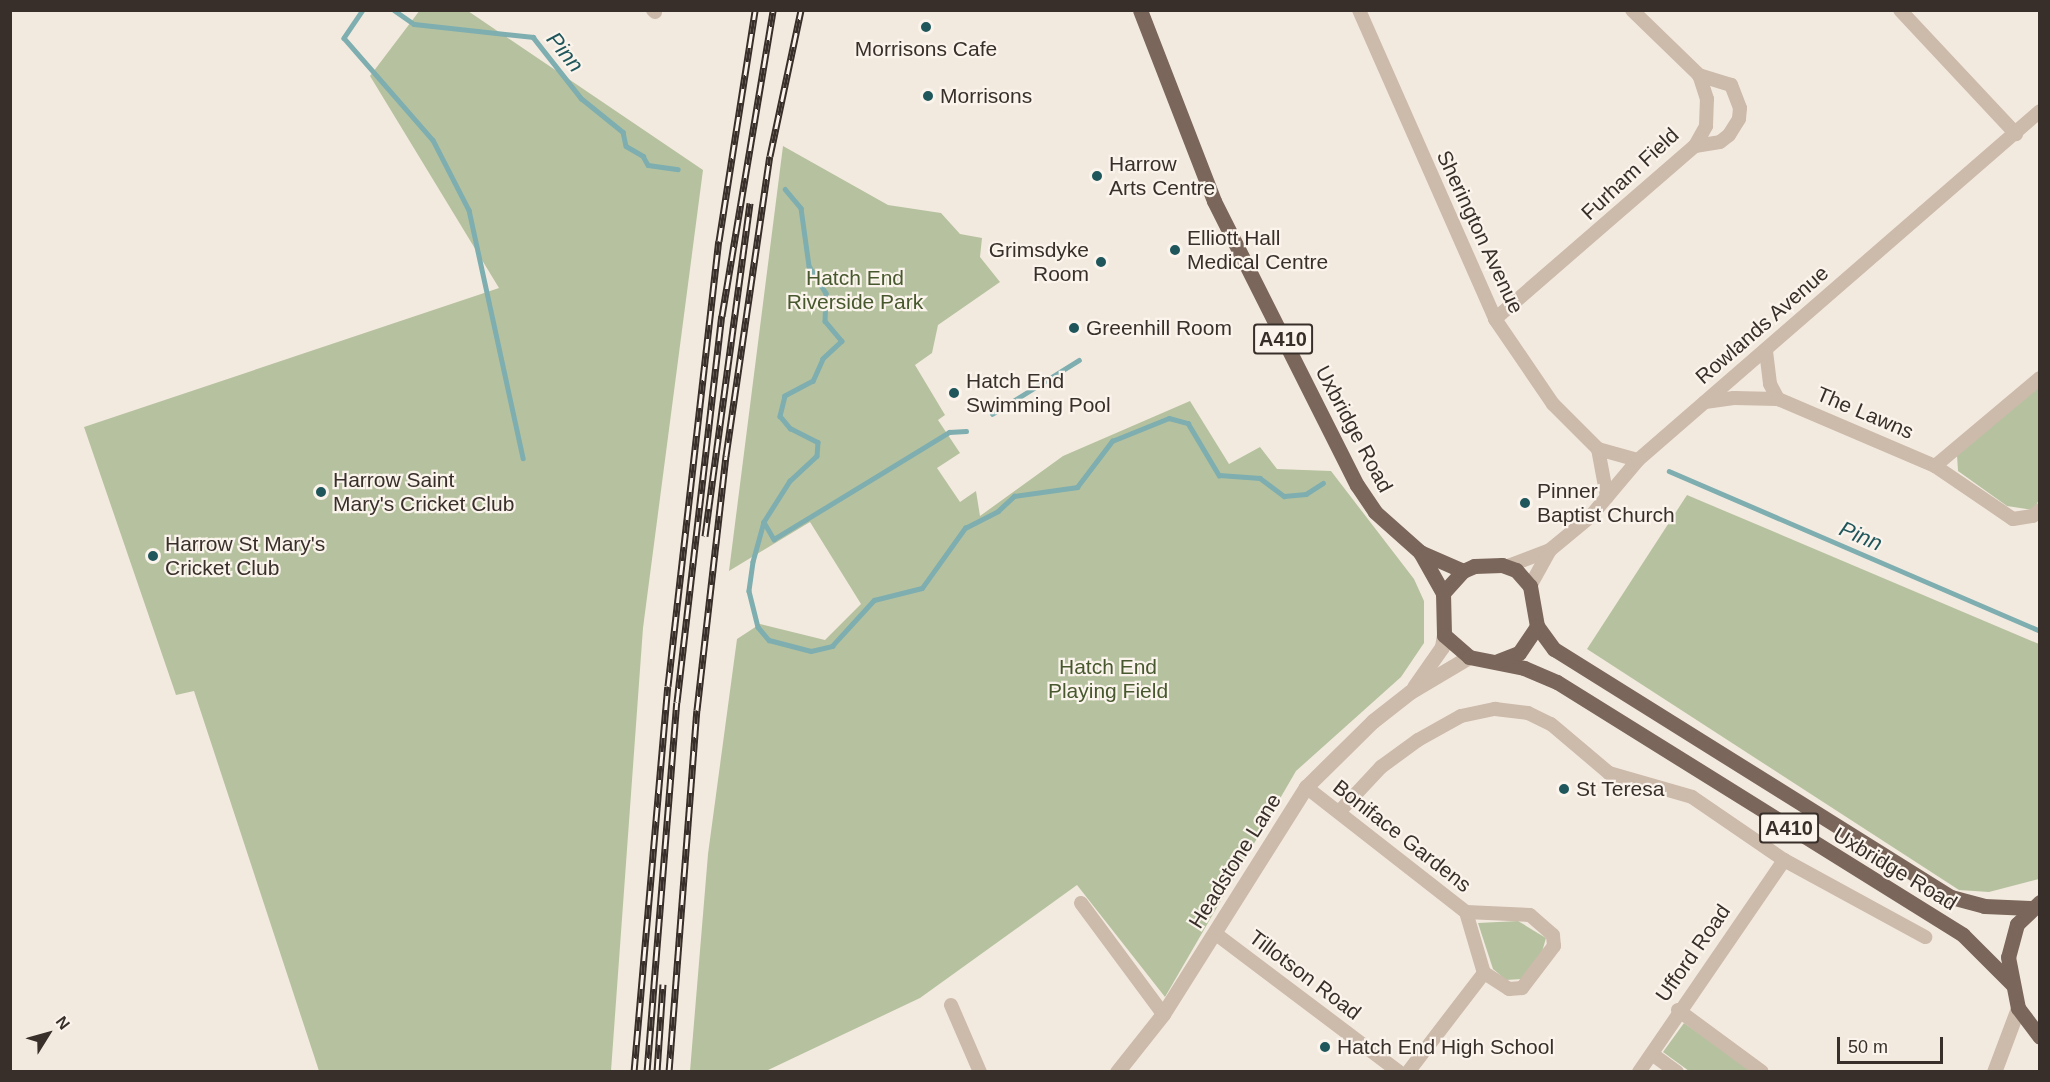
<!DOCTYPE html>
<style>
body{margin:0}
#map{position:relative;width:2050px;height:1082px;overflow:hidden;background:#f3eadf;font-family:Arial,sans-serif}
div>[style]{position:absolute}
.green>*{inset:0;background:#b6c29f}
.stream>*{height:4.5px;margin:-2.25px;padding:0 2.25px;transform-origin:2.25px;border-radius:2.25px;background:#7eaeb0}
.minor>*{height:14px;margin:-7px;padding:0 7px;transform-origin:7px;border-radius:7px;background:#ccbaab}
.tertiary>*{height:15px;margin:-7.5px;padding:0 7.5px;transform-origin:7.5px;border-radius:7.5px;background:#ccbaab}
.primary>*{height:15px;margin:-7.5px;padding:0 7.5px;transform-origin:7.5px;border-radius:7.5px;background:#7b665b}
.rail>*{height:7px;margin-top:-3.5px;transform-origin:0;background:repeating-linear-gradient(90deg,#faf4ec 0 14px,#392f2a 0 28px);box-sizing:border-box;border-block:2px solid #392f2a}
.dots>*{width:16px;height:16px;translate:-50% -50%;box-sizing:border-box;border:3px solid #faf4ec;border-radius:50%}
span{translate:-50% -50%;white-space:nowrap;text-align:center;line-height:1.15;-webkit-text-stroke:4.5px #faf4ec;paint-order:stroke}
.shield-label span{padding:2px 4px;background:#faf4ec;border:2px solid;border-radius:4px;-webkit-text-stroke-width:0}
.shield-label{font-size:20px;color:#392f2a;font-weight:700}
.poi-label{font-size:21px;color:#392f2a}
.left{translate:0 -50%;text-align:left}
.right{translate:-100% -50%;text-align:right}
.street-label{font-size:21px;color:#392f2a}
.park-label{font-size:21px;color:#48582e}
.water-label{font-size:22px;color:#1f565b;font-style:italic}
.frame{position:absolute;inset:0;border:12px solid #392f2a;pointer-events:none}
.north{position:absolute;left:18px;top:1004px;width:60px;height:60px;-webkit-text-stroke:4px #faf4ec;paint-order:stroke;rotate:53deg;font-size:16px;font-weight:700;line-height:24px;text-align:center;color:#392f2a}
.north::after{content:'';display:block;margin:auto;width:21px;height:27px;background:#392f2a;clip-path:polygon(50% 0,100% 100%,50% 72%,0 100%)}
.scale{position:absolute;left:1837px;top:1037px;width:106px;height:27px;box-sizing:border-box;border:3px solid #392f2a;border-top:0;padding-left:8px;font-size:18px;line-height:21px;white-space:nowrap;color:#392f2a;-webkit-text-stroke:4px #faf4ec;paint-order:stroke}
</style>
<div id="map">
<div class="green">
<div style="clip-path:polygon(420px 10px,468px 11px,703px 170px,643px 628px,611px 1071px,319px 1071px,194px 691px,176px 695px,84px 427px,499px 288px,370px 76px)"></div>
<div style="clip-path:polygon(783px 146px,888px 205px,941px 213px,960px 234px,982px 238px,980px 257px,1000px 282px,938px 325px,932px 353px,915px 365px,945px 415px,938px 420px,960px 453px,937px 468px,960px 502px,976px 491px,980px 516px,1063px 456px,1190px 401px,1229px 464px,1260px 447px,1277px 469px,1331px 471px,1414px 579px,1424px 601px,1424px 643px,1401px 677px,1296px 771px,1165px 997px,1077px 885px,920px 998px,766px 1071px,690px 1071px,708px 854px,737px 639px,760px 624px,825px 640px,861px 604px,810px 522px,729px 571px)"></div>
<div style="clip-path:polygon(2039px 385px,2039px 500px,2033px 510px,2007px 506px,1958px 471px,1957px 455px)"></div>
<div style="clip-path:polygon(1687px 495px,2039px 644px,2039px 879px,1989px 892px,1959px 890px,1587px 649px)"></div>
<div style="clip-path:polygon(1518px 921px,1546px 938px,1542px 952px,1522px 979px,1506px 980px,1493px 969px,1478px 923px)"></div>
<div style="clip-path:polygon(1684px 1023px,1752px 1071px,1689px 1071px,1663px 1052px)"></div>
</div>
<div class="stream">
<div style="left:363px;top:10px;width:34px;rotate:124deg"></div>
<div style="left:344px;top:38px;width:135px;rotate:48.9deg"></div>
<div style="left:433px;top:140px;width:79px;rotate:62.8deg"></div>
<div style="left:469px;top:210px;width:254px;rotate:77.7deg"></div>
<div style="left:394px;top:10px;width:24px;rotate:35deg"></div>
<div style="left:414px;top:24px;width:120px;rotate:6.2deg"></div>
<div style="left:533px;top:37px;width:78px;rotate:51.8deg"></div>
<div style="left:581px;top:98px;width:54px;rotate:39deg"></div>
<div style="left:623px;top:132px;width:14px;rotate:78deg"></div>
<div style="left:626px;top:146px;width:20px;rotate:30deg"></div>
<div style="left:643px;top:156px;width:10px;rotate:61deg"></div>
<div style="left:648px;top:165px;width:30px;rotate:8deg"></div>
<div style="left:785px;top:189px;width:25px;rotate:50deg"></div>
<div style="left:801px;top:208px;width:59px;rotate:82.1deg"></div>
<div style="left:809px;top:266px;width:32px;rotate:58deg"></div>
<div style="left:826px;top:293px;width:28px;rotate:92deg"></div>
<div style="left:825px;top:321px;width:26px;rotate:50deg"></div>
<div style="left:842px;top:341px;width:26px;rotate:137deg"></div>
<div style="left:823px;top:359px;width:24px;rotate:114deg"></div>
<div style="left:813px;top:381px;width:32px;rotate:152deg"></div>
<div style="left:785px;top:396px;width:21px;rotate:104deg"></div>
<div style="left:780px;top:416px;width:16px;rotate:50deg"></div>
<div style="left:790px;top:428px;width:31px;rotate:27deg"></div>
<div style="left:818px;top:442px;width:14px;rotate:94deg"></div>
<div style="left:817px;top:456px;width:37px;rotate:137deg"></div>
<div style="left:790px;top:481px;width:49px;rotate:122.4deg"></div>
<div style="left:764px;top:522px;width:41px;rotate:105.4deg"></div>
<div style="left:753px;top:562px;width:29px;rotate:98deg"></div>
<div style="left:749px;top:591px;width:37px;rotate:76deg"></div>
<div style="left:758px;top:627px;width:17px;rotate:50deg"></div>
<div style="left:769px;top:640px;width:43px;rotate:14.7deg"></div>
<div style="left:811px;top:651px;width:22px;rotate:-13deg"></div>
<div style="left:832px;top:646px;width:62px;rotate:-47.6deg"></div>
<div style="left:874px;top:600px;width:49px;rotate:-14deg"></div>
<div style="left:922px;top:588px;width:74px;rotate:-54.4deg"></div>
<div style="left:965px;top:528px;width:37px;rotate:-27deg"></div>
<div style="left:998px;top:511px;width:22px;rotate:-43deg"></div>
<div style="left:1014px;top:496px;width:64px;rotate:-8.1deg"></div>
<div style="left:1077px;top:487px;width:58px;rotate:-52.7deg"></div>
<div style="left:1112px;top:441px;width:61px;rotate:-22deg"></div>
<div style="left:1169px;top:418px;width:20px;rotate:15deg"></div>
<div style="left:1188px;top:423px;width:61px;rotate:59.2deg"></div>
<div style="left:1219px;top:475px;width:41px;rotate:4.2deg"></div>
<div style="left:1260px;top:478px;width:30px;rotate:37deg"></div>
<div style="left:1284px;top:496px;width:22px;rotate:-5deg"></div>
<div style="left:1306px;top:494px;width:20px;rotate:-33deg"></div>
<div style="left:992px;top:414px;width:102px;rotate:-31.8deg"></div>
<div style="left:1669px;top:471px;width:404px;rotate:23.3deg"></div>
<div style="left:764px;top:522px;width:20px;rotate:60deg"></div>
<div style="left:774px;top:539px;width:205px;rotate:-31.4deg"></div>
<div style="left:949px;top:432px;width:17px;rotate:-3deg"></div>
</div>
<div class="minor">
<div style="left:653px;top:10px;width:3px;rotate:45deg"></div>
<div style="left:1359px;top:10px;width:338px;rotate:66.2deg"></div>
<div style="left:1495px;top:319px;width:103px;rotate:55.7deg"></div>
<div style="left:1553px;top:404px;width:64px;rotate:45deg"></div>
<div style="left:1900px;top:10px;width:170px;rotate:46.9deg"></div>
<div style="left:1695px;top:146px;width:25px;rotate:-9deg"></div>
<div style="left:1720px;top:142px;width:11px;rotate:-38deg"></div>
<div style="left:1729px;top:135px;width:19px;rotate:-58deg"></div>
<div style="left:1739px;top:119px;width:11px;rotate:-85deg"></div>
<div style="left:1740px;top:108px;width:25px;rotate:-111deg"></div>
<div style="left:1731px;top:85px;width:34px;rotate:-163deg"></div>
<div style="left:1495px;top:319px;width:264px;rotate:-40.9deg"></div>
<div style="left:1695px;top:146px;width:23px;rotate:-61deg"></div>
<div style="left:1706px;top:126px;width:27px;rotate:-88deg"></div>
<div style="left:1707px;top:99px;width:25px;rotate:-108deg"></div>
<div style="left:1699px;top:75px;width:93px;rotate:-135.9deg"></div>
<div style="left:1766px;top:351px;width:33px;rotate:83deg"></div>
<div style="left:1770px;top:384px;width:17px;rotate:62deg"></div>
<div style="left:1705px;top:402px;width:29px;rotate:-8deg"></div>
<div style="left:1734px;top:398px;width:44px;rotate:1.3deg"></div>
<div style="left:1778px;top:399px;width:171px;rotate:23.1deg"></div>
<div style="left:1935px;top:466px;width:94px;rotate:34.2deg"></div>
<div style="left:2013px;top:519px;width:20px;rotate:-9deg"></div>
<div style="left:2033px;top:516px;width:9px;rotate:-41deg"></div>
<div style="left:1935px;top:466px;width:137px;rotate:-40deg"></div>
<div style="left:1607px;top:497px;width:49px;rotate:-100.6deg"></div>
<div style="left:1598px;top:449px;width:41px;rotate:15.4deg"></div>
<div style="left:1508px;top:566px;width:45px;rotate:-20.9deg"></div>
<div style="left:1530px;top:586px;width:41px;rotate:-60.9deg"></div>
<div style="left:1550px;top:550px;width:52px;rotate:-39.5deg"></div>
<div style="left:1590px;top:517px;width:75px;rotate:-49.9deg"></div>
<div style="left:1638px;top:460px;width:532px;rotate:-40.96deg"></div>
<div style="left:1306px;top:787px;width:203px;rotate:38deg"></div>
<div style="left:1466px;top:912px;width:64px;rotate:73.6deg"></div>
<div style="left:1484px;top:973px;width:125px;rotate:127.5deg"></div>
<div style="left:1339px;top:812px;width:62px;rotate:-47deg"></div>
<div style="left:1381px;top:767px;width:46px;rotate:-36.1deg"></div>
<div style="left:1418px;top:740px;width:49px;rotate:-29.2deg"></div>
<div style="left:1461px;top:716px;width:35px;rotate:-12deg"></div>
<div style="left:1495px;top:709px;width:33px;rotate:7deg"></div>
<div style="left:1528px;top:713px;width:25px;rotate:26deg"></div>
<div style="left:1551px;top:724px;width:76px;rotate:40.2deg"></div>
<div style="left:1609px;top:773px;width:86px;rotate:16.1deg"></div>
<div style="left:1692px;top:797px;width:112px;rotate:34.4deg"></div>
<div style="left:1784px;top:860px;width:161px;rotate:28.6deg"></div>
<div style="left:1081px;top:903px;width:138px;rotate:53.5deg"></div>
<div style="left:1466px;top:912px;width:64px;rotate:2.7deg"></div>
<div style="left:1530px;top:915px;width:30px;rotate:41deg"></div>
<div style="left:1553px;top:935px;width:11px;rotate:85deg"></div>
<div style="left:1554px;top:946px;width:53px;rotate:127.3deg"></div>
<div style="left:1522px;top:988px;width:13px;rotate:176deg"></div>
<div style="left:1509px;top:989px;width:30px;rotate:-147deg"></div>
<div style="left:1216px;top:934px;width:229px;rotate:37deg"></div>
<div style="left:951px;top:1005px;width:73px;rotate:66.6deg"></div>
<div style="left:1678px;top:1010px;width:104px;rotate:36.4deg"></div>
<div style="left:1652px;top:1054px;width:31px;rotate:36deg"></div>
<div style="left:1639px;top:1072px;width:257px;rotate:-55.6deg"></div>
</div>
<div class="tertiary">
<div style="left:1414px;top:687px;width:49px;rotate:-55deg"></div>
<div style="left:1442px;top:647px;width:12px;rotate:-81deg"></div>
<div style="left:1117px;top:1072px;width:74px;rotate:-51.6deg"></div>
<div style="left:1163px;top:1014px;width:268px;rotate:-57.8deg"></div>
<div style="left:1306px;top:787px;width:94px;rotate:-44.6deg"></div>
<div style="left:1373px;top:721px;width:47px;rotate:-38.1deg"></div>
<div style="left:1410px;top:692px;width:69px;rotate:-30.7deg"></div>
<div style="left:1994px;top:1072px;width:68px;rotate:-69.4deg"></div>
</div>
<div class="primary">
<div style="left:1140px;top:10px;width:205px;rotate:68.8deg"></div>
<div style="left:1214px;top:201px;width:318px;rotate:63.3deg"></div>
<div style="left:1357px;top:485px;width:32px;rotate:56deg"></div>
<div style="left:1375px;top:512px;width:60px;rotate:41.6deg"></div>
<div style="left:1420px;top:552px;width:47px;rotate:60.7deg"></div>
<div style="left:1443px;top:593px;width:42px;rotate:88.6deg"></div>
<div style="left:1444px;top:635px;width:33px;rotate:41deg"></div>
<div style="left:1469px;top:657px;width:56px;rotate:11.3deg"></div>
<div style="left:1524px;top:668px;width:36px;rotate:23deg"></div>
<div style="left:1557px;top:682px;width:478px;rotate:31.9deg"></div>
<div style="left:1963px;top:935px;width:69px;rotate:45deg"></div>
<div style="left:1420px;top:552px;width:47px;rotate:23.8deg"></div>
<div style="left:1443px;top:593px;width:30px;rotate:-48deg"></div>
<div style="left:1463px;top:571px;width:12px;rotate:-24deg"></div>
<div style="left:1474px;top:566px;width:28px;rotate:-2deg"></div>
<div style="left:1502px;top:565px;width:15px;rotate:20deg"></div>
<div style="left:1516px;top:570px;width:21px;rotate:49deg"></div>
<div style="left:1530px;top:586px;width:41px;rotate:80.1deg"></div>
<div style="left:1537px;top:626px;width:29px;rotate:54deg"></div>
<div style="left:1554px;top:649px;width:468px;rotate:32deg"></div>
<div style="left:1951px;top:897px;width:34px;rotate:15deg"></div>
<div style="left:1984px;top:906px;width:46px;rotate:2.5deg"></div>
<div style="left:1498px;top:661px;width:22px;rotate:-21deg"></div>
<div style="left:1519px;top:653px;width:32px;rotate:-56deg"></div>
<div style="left:2040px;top:902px;width:32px;rotate:136deg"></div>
<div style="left:2017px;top:924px;width:34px;rotate:105deg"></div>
<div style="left:2008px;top:957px;width:52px;rotate:78.9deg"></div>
<div style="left:2018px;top:1008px;width:36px;rotate:53deg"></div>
</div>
<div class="rail">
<div style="left:705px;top:536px;width:336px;rotate:-82.3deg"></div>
<div style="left:634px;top:1072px;width:387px;rotate:-85deg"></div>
<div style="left:668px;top:686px;width:448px;rotate:-83.5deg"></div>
<div style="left:719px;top:241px;width:234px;rotate:-81.1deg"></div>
<div style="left:647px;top:1072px;width:371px;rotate:-85.4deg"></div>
<div style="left:677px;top:702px;width:389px;rotate:-83.4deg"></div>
<div style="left:722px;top:316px;width:310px;rotate:-80.5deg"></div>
<div style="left:657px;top:1072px;width:88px;rotate:-86.1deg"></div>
<div style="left:669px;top:1072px;width:363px;rotate:-85.6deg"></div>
<div style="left:697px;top:710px;width:256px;rotate:-83.5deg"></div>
<div style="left:726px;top:456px;width:303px;rotate:-81.7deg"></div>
<div style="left:770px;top:156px;width:149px;rotate:-78deg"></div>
</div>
<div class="dots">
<div style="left:926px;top:27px;background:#1f565b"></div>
<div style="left:928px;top:96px;background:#1f565b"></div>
<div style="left:1097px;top:176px;background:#1f565b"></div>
<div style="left:1175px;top:250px;background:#1f565b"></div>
<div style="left:1101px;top:262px;background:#1f565b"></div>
<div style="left:1074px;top:328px;background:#1f565b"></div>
<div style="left:954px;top:393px;background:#1f565b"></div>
<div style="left:321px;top:492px;background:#1f565b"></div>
<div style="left:1525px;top:503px;background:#1f565b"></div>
<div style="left:153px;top:556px;background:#1f565b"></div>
<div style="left:1564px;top:789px;background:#1f565b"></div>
<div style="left:1325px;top:1047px;background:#1f565b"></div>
</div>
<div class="shield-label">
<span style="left:1283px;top:339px">A410</span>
<span style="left:1789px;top:828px">A410</span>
</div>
<div class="poi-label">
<span style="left:926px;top:49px">Morrisons Cafe</span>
<span class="left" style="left:940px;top:96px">Morrisons</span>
<span class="left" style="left:1109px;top:176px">Harrow<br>Arts Centre</span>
<span class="left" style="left:1187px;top:250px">Elliott Hall<br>Medical Centre</span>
<span class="right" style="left:1089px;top:262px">Grimsdyke<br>Room</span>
<span class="left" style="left:1086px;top:328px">Greenhill Room</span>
<span class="left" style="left:966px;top:393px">Hatch End<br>Swimming Pool</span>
<span class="left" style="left:333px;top:492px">Harrow Saint<br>Mary's Cricket Club</span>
<span class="left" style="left:1537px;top:503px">Pinner<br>Baptist Church</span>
<span class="left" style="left:165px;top:556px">Harrow St Mary's<br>Cricket Club</span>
<span class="left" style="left:1576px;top:789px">St Teresa</span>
<span class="left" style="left:1337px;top:1047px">Hatch End High School</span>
</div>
<div class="street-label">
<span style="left:1630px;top:174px;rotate:-43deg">Furham Field</span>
<span style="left:1480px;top:232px;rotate:65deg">Sherington Avenue</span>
<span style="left:1762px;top:325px;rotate:-41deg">Rowlands Avenue</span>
<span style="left:1865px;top:413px;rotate:23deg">The Lawns</span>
<span style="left:1354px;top:429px;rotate:62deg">Uxbridge Road</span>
<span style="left:1402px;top:836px;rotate:38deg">Boniface Gardens</span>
<span style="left:1235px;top:861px;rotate:-58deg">Headstone Lane</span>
<span style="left:1895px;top:869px;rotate:31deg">Uxbridge Road</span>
<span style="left:1693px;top:953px;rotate:-55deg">Ufford Road</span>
<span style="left:1305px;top:975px;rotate:37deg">Tillotson Road</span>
</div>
<div class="park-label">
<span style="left:855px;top:290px">Hatch End<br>Riverside Park</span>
<span style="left:1108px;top:679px">Hatch End<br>Playing Field</span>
</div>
<div class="water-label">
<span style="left:565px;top:52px;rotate:51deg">Pinn</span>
<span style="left:1861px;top:536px;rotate:23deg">Pinn</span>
</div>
<div class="frame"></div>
<div class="north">N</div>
<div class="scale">50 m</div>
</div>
